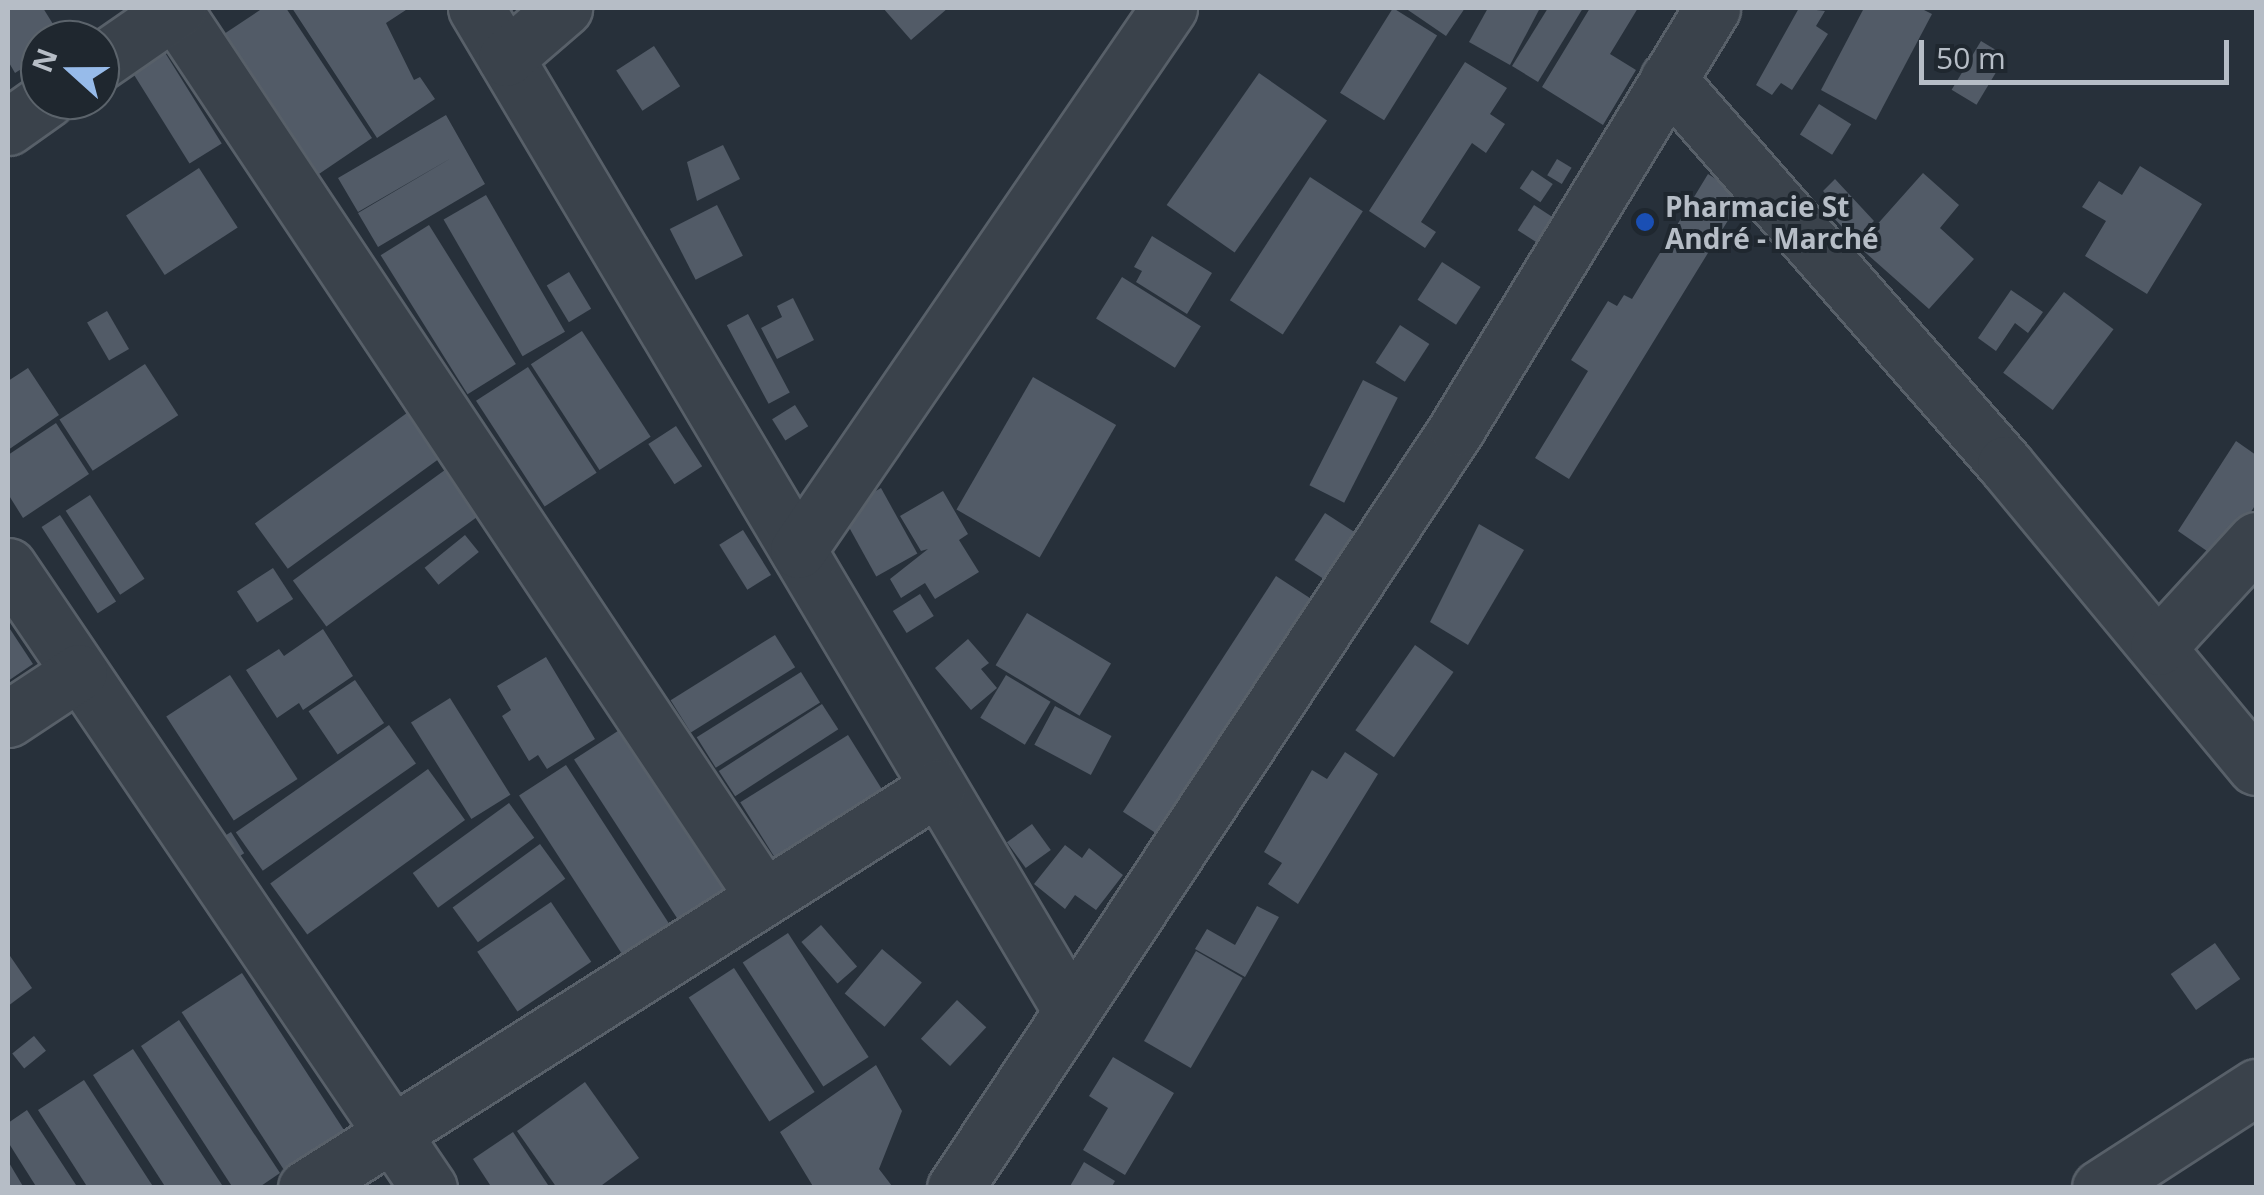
<!DOCTYPE html>
<meta charset="utf-8">
<style>
body{margin:0}
#map{position:relative;width:2264px;height:1195px;overflow:hidden;background:#27303a;font-family:"Open Sans",sans-serif}
div>[style]{position:absolute}
.building>*{inset:0;background:#525b67;transform-origin:0 0}
.roads{filter:drop-shadow(2px 0 #586069) drop-shadow(-2px 0 #586069) drop-shadow(0 2px #586069) drop-shadow(0 -2px #586069)}
.minor>*{height:55px;margin:-27.5px;padding:0 27.5px;transform-origin:27.5px;border-radius:27.5px;background:#3a424b}
.dots>*{width:28px;height:28px;translate:-50% -50%;box-sizing:border-box;border:5px solid #1f272f;border-radius:50%}
span{translate:-50% -50%;white-space:nowrap;text-align:center;line-height:1.15;-webkit-text-stroke:8px #1f272f;paint-order:stroke}
.poi-label{font-size:28px;color:#b6bdc6;font-weight:700}
.left{translate:0 -50%;text-align:left}
.frame{position:absolute;inset:0;border:10px solid #b6bdc6;pointer-events:none}
.north{position:absolute;left:20px;top:20px;width:100px;height:100px;box-sizing:border-box;background:#1f272f;border:2px solid #5b636b;border-radius:50%;rotate:291deg;font-size:28px;font-weight:700;line-height:40px;text-align:center;color:#b6bdc6}
.north::after{content:'';display:block;margin:auto;width:35px;height:45px;background:#97bbea;clip-path:polygon(50% 0,100% 100%,50% 72%,0 100%)}
.scale{position:absolute;left:1919px;top:40px;width:310px;height:45px;box-sizing:border-box;border:5px solid #b6bdc6;border-top:0;padding-left:12px;font-size:30px;line-height:35px;white-space:nowrap;color:#b6bdc6;-webkit-text-stroke:8px #1f272f;paint-order:stroke}
</style>
<div id="map">
<div class="building">
<div style="clip-path:polygon(8px 8px,43px 8px,63px 40px,40px 40px,40px 57px,15px 73px,8px 61px)"></div>
<div style="clip-path:polygon(263px 8px,286px 8px,372px 138px,316px 176px,224px 34px)"></div>
<div style="clip-path:polygon(292px 8px,409px 8px,386px 23px,414px 80px,420px 77px,435px 99px,377px 138px)"></div>
<div style="clip-path:polygon(883px 8px,948px 8px,911px 40px)"></div>
<div style="left:1393px;top:8px;width:52px;height:100px;rotate:32deg"></div>
<div style="clip-path:polygon(1405px 8px,1465px 8px,1446px 36px)"></div>
<div style="clip-path:polygon(1488px 8px,1540px 8px,1510px 65px,1469px 42px)"></div>
<div style="clip-path:polygon(1548px 8px,1583px 8px,1538px 82px,1512px 66px)"></div>
<div style="clip-path:polygon(1590px 8px,1638px 8px,1610px 54px,1636px 70px,1603px 125px,1542px 87px)"></div>
<div style="clip-path:polygon(1799px 8px,1825px 11px,1816px 26px,1828px 34px,1792px 90px,1781px 83px,1772px 95px,1756px 85px)"></div>
<div style="clip-path:polygon(1864px 8px,1920px 8px,1932px 14px,1876px 120px,1821px 90px)"></div>
<div style="left:1981px;top:41px;width:29px;height:57px;rotate:31deg"></div>
<div style="left:654px;top:46px;width:48px;height:45px;rotate:57deg"></div>
<div style="left:164px;top:51px;width:109px;height:38px;rotate:58deg"></div>
<div style="clip-path:polygon(1465px 62px,1507px 88px,1490px 114px,1505px 124px,1486px 153px,1472px 143px,1421px 222px,1436px 232px,1425px 248px,1369px 211px)"></div>
<div style="left:1259px;top:73px;width:83px;height:161px;rotate:35deg"></div>
<div style="left:1819px;top:104px;width:38px;height:36px;rotate:32deg"></div>
<div style="clip-path:polygon(446px 115px,485px 184px,378px 247px,358px 213px,453px 157px,358px 212px,338px 178px)"></div>
<div style="clip-path:polygon(723px 145px,740px 179px,697px 201px,687px 162px)"></div>
<div style="left:1557px;top:159px;width:17px;height:19px;rotate:31deg"></div>
<div style="clip-path:polygon(2140px 166px,2202px 204px,2147px 294px,2085px 256px,2106px 221px,2082px 207px,2099px 181px,2122px 195px)"></div>
<div style="left:199px;top:168px;width:71px;height:87px;rotate:57deg"></div>
<div style="left:1532px;top:170px;width:25px;height:22px;rotate:34deg"></div>
<div style="clip-path:polygon(1923px 173px,1959px 205px,1940px 228px,1974px 259px,1929px 309px,1858px 246px)"></div>
<div style="clip-path:polygon(1708px 174px,1743px 196px,1569px 479px,1535px 458px,1588px 371px,1571px 360px,1608px 301px,1617px 306px,1624px 295px,1632px 299px)"></div>
<div style="left:1310px;top:177px;width:63px;height:147px;rotate:33deg"></div>
<div style="clip-path:polygon(1835px 179px,1874px 221px,1854px 240px,1833px 217px,1840px 209px,1823px 191px)"></div>
<div style="left:486px;top:195px;width:158px;height:49px;rotate:60deg"></div>
<div style="left:717px;top:205px;width:57px;height:53px;rotate:63deg"></div>
<div style="left:1534px;top:205px;width:27px;height:30px;rotate:33deg"></div>
<div style="left:429px;top:225px;width:164px;height:57px;rotate:58deg"></div>
<div style="clip-path:polygon(1152px 236px,1212px 273px,1187px 314px,1136px 282px,1142px 271px,1134px 267px)"></div>
<div style="left:1442px;top:262px;width:46px;height:45px;rotate:33deg"></div>
<div style="left:569px;top:272px;width:43px;height:26px;rotate:59deg"></div>
<div style="left:1122px;top:277px;width:93px;height:49px;rotate:32deg"></div>
<div style="clip-path:polygon(2011px 290px,2043px 312px,2028px 333px,2015px 323px,1996px 351px,1978px 338px)"></div>
<div style="left:2064px;top:292px;width:62px;height:101px;rotate:37deg"></div>
<div style="clip-path:polygon(793px 298px,814px 340px,777px 359px,761px 328px,782px 317px,777px 306px)"></div>
<div style="left:107px;top:311px;width:44px;height:23px;rotate:60deg"></div>
<div style="left:748px;top:314px;width:89px;height:24px;rotate:62deg"></div>
<div style="left:1400px;top:325px;width:35px;height:45px;rotate:33deg"></div>
<div style="left:582px;top:331px;width:126px;height:61px;rotate:57deg"></div>
<div style="left:145px;top:364px;width:61px;height:102px;rotate:57deg"></div>
<div style="left:528px;top:367px;width:126px;height:62px;rotate:57deg"></div>
<div style="clip-path:polygon(28px 368px,59px 415px,8px 450px,8px 381px)"></div>
<div style="left:1033px;top:377px;width:96px;height:153px;rotate:30deg"></div>
<div style="left:1363px;top:380px;width:39px;height:118px;rotate:27deg"></div>
<div style="left:795px;top:405px;width:25px;height:27px;rotate:58deg"></div>
<div style="left:411px;top:410px;width:56px;height:193px;rotate:54deg"></div>
<div style="clip-path:polygon(56px 423px,89px 474px,23px 518px,8px 494px,8px 455px)"></div>
<div style="left:676px;top:426px;width:48px;height:33px;rotate:57deg"></div>
<div style="clip-path:polygon(2236px 441px,2256px 455px,2256px 504px,2220px 560px,2178px 531px)"></div>
<div style="left:449px;top:467px;width:57px;height:193px;rotate:54deg"></div>
<div style="left:881px;top:488px;width:75px;height:47px;rotate:61deg"></div>
<div style="clip-path:polygon(943px 491px,968px 534px,959px 540px,979px 572px,935px 599px,925px 583px,901px 598px,890px 579px,928px 549px,921px 551px,900px 516px)"></div>
<div style="left:90px;top:495px;width:100px;height:29px;rotate:57deg"></div>
<div style="left:1325px;top:513px;width:35px;height:56px;rotate:33deg"></div>
<div style="left:60px;top:515px;width:103px;height:22px;rotate:57deg"></div>
<div style="clip-path:polygon(1479px 524px,1524px 550px,1468px 645px,1430px 622px)"></div>
<div style="left:743px;top:530px;width:53px;height:28px;rotate:58deg"></div>
<div style="left:465px;top:535px;width:22px;height:52px;rotate:51deg"></div>
<div style="left:273px;top:568px;width:37px;height:43px;rotate:57deg"></div>
<div style="left:1276px;top:576px;width:44px;height:281px;rotate:33deg"></div>
<div style="left:920px;top:594px;width:26px;height:32px;rotate:58deg"></div>
<div style="left:1027px;top:613px;width:98px;height:61px;rotate:31deg"></div>
<div style="clip-path:polygon(8px 626px,33px 664px,8px 681px)"></div>
<div style="clip-path:polygon(323px 629px,353px 676px,303px 710px,299px 703px,277px 718px,246px 670px,279px 649px,284px 656px)"></div>
<div style="left:775px;top:635px;width:38px;height:123px;rotate:58deg"></div>
<div style="clip-path:polygon(968px 639px,989px 663px,981px 669px,997px 688px,971px 710px,935px 668px)"></div>
<div style="left:1415px;top:645px;width:47px;height:104px;rotate:35deg"></div>
<div style="clip-path:polygon(546px 657px,595px 739px,547px 769px,538px 755px,529px 761px,502px 716px,511px 710px,497px 686px)"></div>
<div style="left:801px;top:672px;width:36px;height:123px;rotate:58deg"></div>
<div style="left:230px;top:675px;width:124px;height:76px;rotate:57deg"></div>
<div style="left:1006px;top:675px;width:52px;height:50px;rotate:31deg"></div>
<div style="left:355px;top:680px;width:52px;height:56px;rotate:56deg"></div>
<div style="left:450px;top:698px;width:114px;height:46px;rotate:58deg"></div>
<div style="left:822px;top:704px;width:30px;height:123px;rotate:57deg"></div>
<div style="left:1055px;top:706px;width:64px;height:44px;rotate:28deg"></div>
<div style="left:389px;top:725px;width:47px;height:187px;rotate:55deg"></div>
<div style="left:621px;top:729px;width:200px;height:56px;rotate:57deg"></div>
<div style="left:848px;top:735px;width:64px;height:127px;rotate:58deg"></div>
<div style="clip-path:polygon(1345px 752px,1378px 774px,1298px 904px,1268px 884px,1282px 863px,1264px 852px,1312px 770px,1327px 779px)"></div>
<div style="left:566px;top:765px;width:198px;height:56px;rotate:57deg"></div>
<div style="left:428px;top:769px;width:63px;height:195px;rotate:54deg"></div>
<div style="left:509px;top:803px;width:43px;height:119px;rotate:54deg"></div>
<div style="left:1032px;top:824px;width:32px;height:31px;rotate:54deg"></div>
<div style="left:231px;top:832px;width:25px;height:22px;rotate:58deg"></div>
<div style="left:540px;top:844px;width:43px;height:108px;rotate:54deg"></div>
<div style="clip-path:polygon(1065px 845px,1082px 858px,1089px 848px,1123px 875px,1096px 910px,1075px 895px,1065px 909px,1034px 884px)"></div>
<div style="left:551px;top:902px;width:72px;height:89px;rotate:56deg"></div>
<div style="clip-path:polygon(1257px 906px,1279px 917px,1245px 977px,1195px 949px,1207px 929px,1235px 945px)"></div>
<div style="left:821px;top:925px;width:55px;height:26px;rotate:49deg"></div>
<div style="left:788px;top:933px;width:148px;height:54px;rotate:57deg"></div>
<div style="left:2215px;top:943px;width:44px;height:54px;rotate:55deg"></div>
<div style="left:882px;top:949px;width:52px;height:58px;rotate:40deg"></div>
<div style="left:1196px;top:951px;width:54px;height:104px;rotate:30deg"></div>
<div style="clip-path:polygon(8px 953px,32px 988px,8px 1006px)"></div>
<div style="left:734px;top:968px;width:148px;height:54px;rotate:57deg"></div>
<div style="left:242px;top:973px;width:188px;height:72px;rotate:57deg"></div>
<div style="left:957px;top:1000px;width:40px;height:53px;rotate:43deg"></div>
<div style="clip-path:polygon(179px 1020px,280px 1173px,258px 1188px,233px 1188px,141px 1046px)"></div>
<div style="left:34px;top:1036px;width:19px;height:28px;rotate:51deg"></div>
<div style="clip-path:polygon(133px 1049px,224px 1188px,166px 1188px,93px 1075px)"></div>
<div style="clip-path:polygon(1113px 1057px,1174px 1093px,1125px 1175px,1083px 1150px,1108px 1108px,1089px 1096px)"></div>
<div style="clip-path:polygon(876px 1065px,902px 1111px,879px 1169px,892px 1186px,814px 1188px,780px 1132px)"></div>
<div style="clip-path:polygon(84px 1080px,154px 1188px,88px 1188px,38px 1110px)"></div>
<div style="clip-path:polygon(585px 1082px,639px 1158px,598px 1188px,557px 1188px,517px 1131px)"></div>
<div style="clip-path:polygon(27px 1110px,78px 1188px,37px 1188px,8px 1142px,8px 1123px)"></div>
<div style="clip-path:polygon(513px 1132px,550px 1188px,492px 1188px,473px 1159px)"></div>
<div style="clip-path:polygon(8px 1161px,24px 1188px,8px 1188px)"></div>
<div style="clip-path:polygon(1084px 1162px,1115px 1181px,1111px 1188px,1069px 1188px)"></div>
</div>
<div class="roads">
<div class="minor">
<div style="left:476px;top:8px;width:1162px;rotate:59.31deg"></div>
<div style="left:174px;top:10px;width:1064px;rotate:56.38deg"></div>
<div style="left:506px;top:58px;width:77px;rotate:-40.8deg"></div>
<div style="left:100px;top:62px;width:95px;rotate:-34.7deg"></div>
<div style="left:1668px;top:79px;width:512px;rotate:48.8deg"></div>
<div style="left:2005px;top:464px;width:393px;rotate:50.4deg"></div>
<div style="left:8px;top:127px;width:47px;rotate:-35.4deg"></div>
<div style="left:798px;top:550px;width:657px;rotate:-55.61deg"></div>
<div style="left:8px;top:566px;width:751px;rotate:55.91deg"></div>
<div style="left:2158px;top:647px;width:145px;rotate:-47.5deg"></div>
<div style="left:8px;top:719px;width:85px;rotate:-33.5deg"></div>
<div style="left:306px;top:1188px;width:748px;rotate:-32.39deg"></div>
<div style="left:955px;top:1188px;width:911px;rotate:-56.55deg"></div>
<div style="left:1457px;top:428px;width:491px;rotate:-58.7deg"></div>
<div style="left:2100px;top:1188px;width:186px;rotate:-32.9deg"></div>
</div>
</div>
<div class="dots">
<div style="left:1645px;top:222px;background:#1a4fb4"></div>
</div>
<div class="poi-label">
<span class="left" style="left:1665px;top:222px">Pharmacie St<br>André - Marché</span>
</div>
<div class="frame"></div>
<div class="north">N</div>
<div class="scale">50 m</div>
</div>
